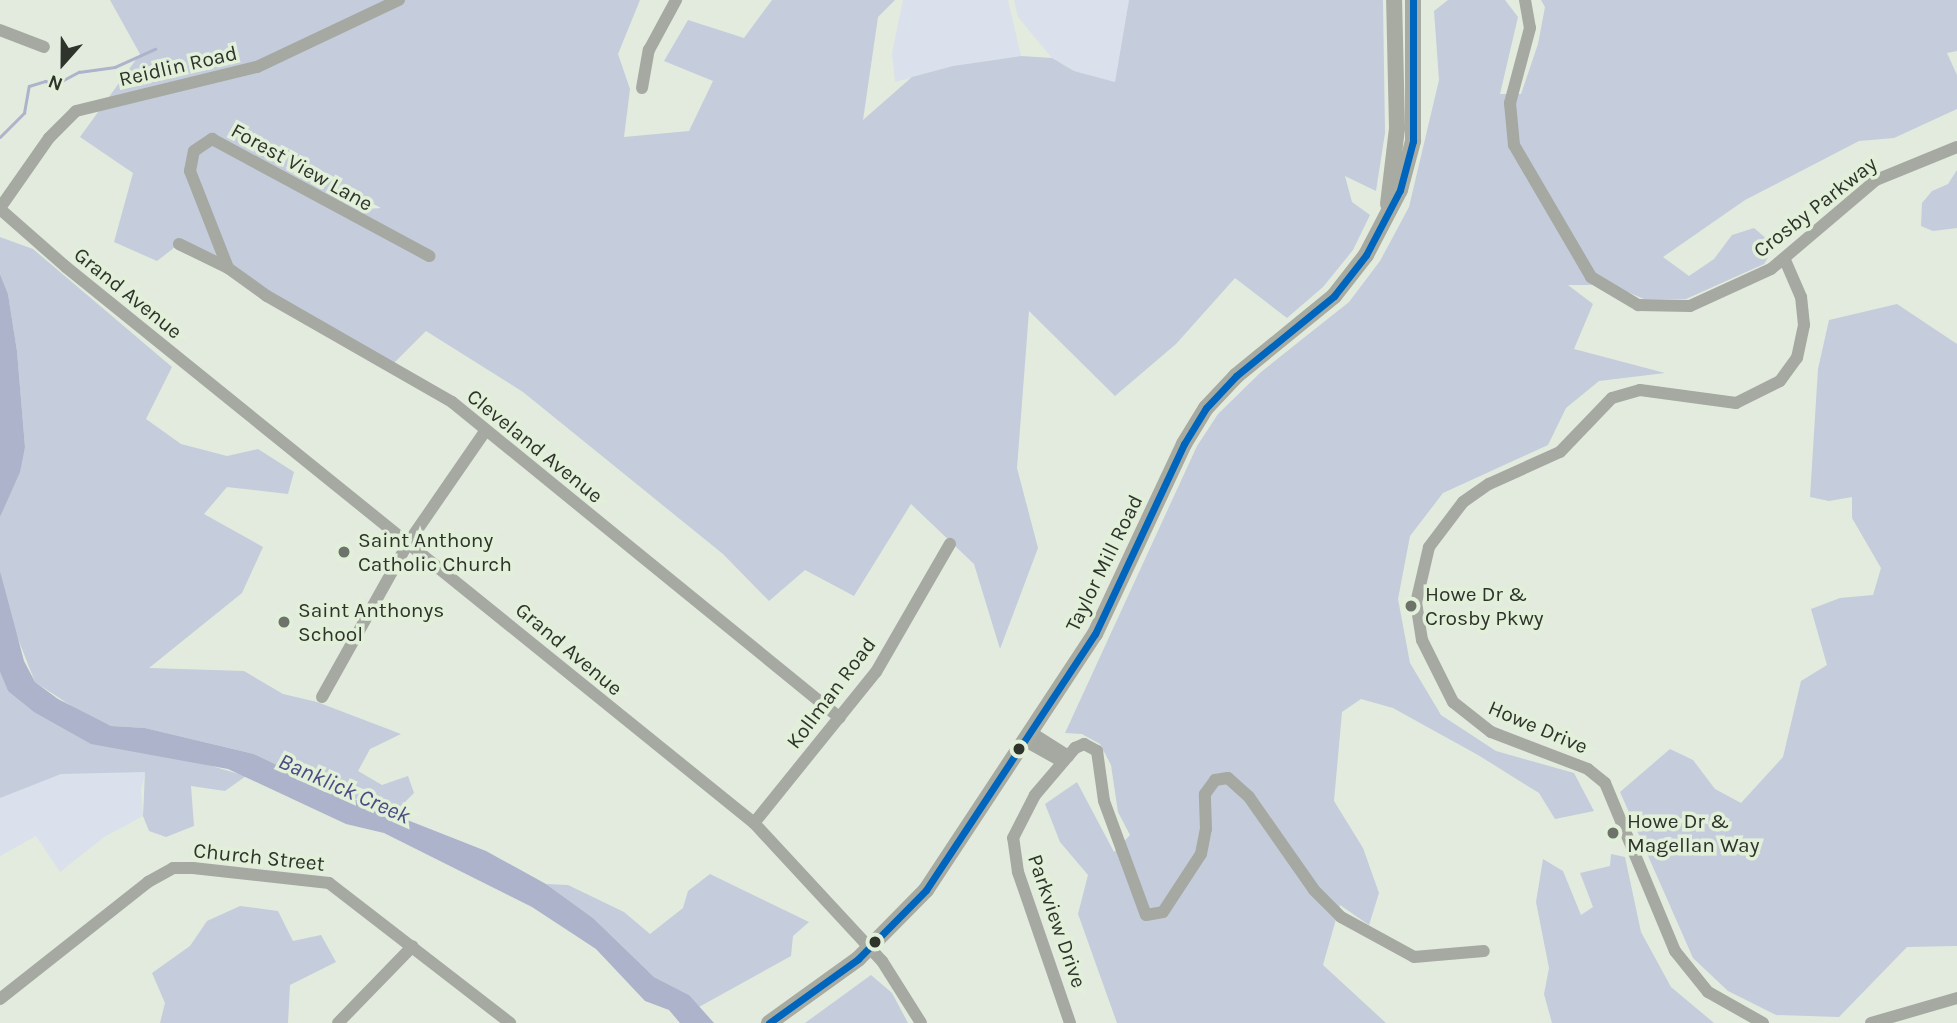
<!DOCTYPE html>
<style>
body{margin:0}
#map{position:relative;width:1957px;height:1023px;overflow:hidden;background:#e3ebde;font-family:Karla,sans-serif}
div>[style]{position:absolute}
.green>*{inset:0;background:#dae0ec}
.forest>*{inset:0;background:#c5ccdc}
.water>*{inset:0;background:#adb3cb}
.stream>*{height:2.5px;margin:-1.25px;padding:0 1.25px;transform-origin:1.25px;border-radius:1.25px;background:#adb3cb}
.minor>*{height:12px;margin:-6px;padding:0 6px;transform-origin:6px;border-radius:6px;background:#a5a9a2}
.major>*{height:16px;margin:-8px;padding:0 8px;transform-origin:8px;border-radius:8px;background:#a7aba2}
.bus-1>*{height:7px;margin:-3.5px;padding:0 3.5px;transform-origin:3.5px;border-radius:3.5px;background:#0065bd}
.dots>*{width:19px;height:19px;translate:-50% -50%;box-sizing:border-box;border:4px solid #e2f0d9;border-radius:50%}
span{translate:-50% -50%;white-space:nowrap;text-align:center;line-height:1.15;-webkit-text-stroke:7px #e2f0d9;paint-order:stroke}
.street-label{font-size:21px;color:#2e332b}
.poi-label{font-size:21px;color:#2e332b}
.left{translate:0 -50%;text-align:left}
.water-label{font-size:23px;color:#494d83;font-style:italic}
.north{position:absolute;left:28px;top:28px;width:70px;height:70px;-webkit-text-stroke:5px #e2f0d9;paint-order:stroke;rotate:201deg;font-size:19px;font-weight:700;line-height:28px;text-align:center;color:#2e332b}
.north::after{content:'';display:block;margin:auto;width:24px;height:32px;background:#2e332b;clip-path:polygon(50% 0,100% 100%,50% 72%,0 100%)}
</style>
<div id="map">
<div class="green">
<div style="clip-path:polygon(903px 0,1008px 0,1021px 56px,953px 66px,895px 82px,892px 53px)"></div>
<div style="clip-path:polygon(1014px 0,1129px 0,1115px 82px,1074px 71px,1052px 58px,1018px 17px)"></div>
<div style="clip-path:polygon(0 672px,151px 754px,141px 789px,143px 816px,104px 837px,60px 872px,36px 836px,0 856px)"></div>
</div>
<div class="forest">
<div style="clip-path:polygon(110px 0,640px 0,618px 54px,630px 89px,624px 137px,689px 131px,713px 81px,664px 61px,688px 20px,744px 38px,772px 0,895px 0,878px 17px,863px 120px,912px 77px,953px 66px,1021px 56px,1052px 58px,1074px 71px,1115px 82px,1129px 0,1383px 0,1385px 133px,1376px 191px,1345px 176px,1352px 202px,1370px 215px,1353px 250px,1323px 287px,1287px 318px,1235px 278px,1176px 344px,1115px 396px,1029px 311px,1017px 468px,1038px 548px,1000px 649px,974px 564px,911px 504px,854px 596px,805px 570px,769px 601px,723px 554px,523px 392px,426px 331px,393px 364px,179px 244px,157px 261px,114px 242px,133px 173px,80px 137px,140px 54px)"></div>
<div style="clip-path:polygon(1448px 0,1505px 0,1518px 17px,1500px 94px,1521px 94px,1538px 44px,1545px 7px,1541px 0,1957px 0,1957px 51px,1947px 53px,1957px 75px,1957px 109px,1894px 138px,1859px 141px,1745px 200px,1663px 257px,1689px 276px,1714px 259px,1732px 235px,1754px 228px,1775px 246px,1764px 264px,1686px 299px,1644px 299px,1611px 285px,1568px 285px,1593px 304px,1574px 349px,1665px 373px,1599px 381px,1566px 408px,1548px 445px,1443px 493px,1410px 536px,1398px 599px,1410px 663px,1441px 715px,1496px 751px,1574px 773px,1594px 811px,1555px 819px,1539px 793px,1478px 755px,1393px 708px,1361px 699px,1342px 712px,1334px 801px,1363px 848px,1379px 893px,1369px 925px,1340px 905px,1323px 965px,1386px 1023px,1117px 1023px,1078px 914px,1088px 875px,1060px 842px,1045px 804px,1077px 782px,1114px 852px,1130px 835px,1118px 812px,1111px 765px,1100px 744px,1082px 734px,1065px 733px,1197px 446px,1218px 414px,1261px 372px,1349px 302px,1380px 261px,1409px 207px,1439px 80px,1434px 11px)"></div>
<div style="clip-path:polygon(1957px 170px,1957px 228px,1933px 231px,1921px 226px,1922px 203px,1932px 191px,1948px 184px)"></div>
<div style="clip-path:polygon(0 237px,33px 249px,172px 367px,146px 419px,181px 444px,227px 456px,258px 449px,294px 472px,288px 494px,227px 487px,204px 514px,263px 547px,242px 593px,149px 668px,244px 671px,283px 694px,317px 702px,401px 734px,370px 749px,358px 771px,382px 785px,408px 776px,414px 793px,394px 813px,321px 786px,254px 754px,145px 728px,111px 726px,85px 715px,35px 682px,9px 616px,0 571px,0 517px,25px 447px,17px 351px,8px 294px,0 274px)"></div>
<div style="clip-path:polygon(1897px 304px,1957px 344px,1957px 946px,1907px 947px,1839px 1017px,1776px 1015px,1728px 991px,1693px 958px,1620px 792px,1670px 749px,1693px 760px,1715px 789px,1741px 803px,1783px 757px,1801px 681px,1827px 665px,1811px 609px,1840px 598px,1873px 595px,1881px 568px,1852px 518px,1852px 497px,1829px 501px,1810px 497px,1818px 369px,1829px 320px)"></div>
<div style="clip-path:polygon(0 672px,8px 691px,125px 748px,184px 758px,246px 776px,225px 791px,191px 786px,194px 826px,166px 837px,149px 831px,143px 816px,145px 772px,61px 774px,0 798px)"></div>
<div style="clip-path:polygon(1611px 854px,1625px 857px,1641px 932px,1671px 987px,1714px 1023px,1552px 1023px,1544px 994px,1549px 968px,1536px 902px,1543px 859px,1563px 871px,1581px 915px,1593px 907px,1580px 873px,1610px 866px)"></div>
<div style="clip-path:polygon(710px 874px,809px 922px,793px 936px,791px 956px,697px 1008px,689px 995px,654px 977px,593px 918px,546px 884px,568px 885px,624px 912px,650px 934px,683px 908px,688px 891px)"></div>
<div style="clip-path:polygon(240px 906px,278px 911px,293px 941px,321px 935px,336px 962px,290px 985px,288px 1023px,160px 1023px,165px 1003px,152px 973px,190px 946px,207px 921px)"></div>
<div style="clip-path:polygon(871px 975px,892px 993px,908px 1023px,805px 1023px)"></div>
</div>
<div class="water">
<div style="clip-path:polygon(0 274px,8px 294px,17px 351px,25px 447px,20px 472px,0 517px)"></div>
<div style="clip-path:polygon(0 571px,24px 661px,35px 682px,58px 699px,111px 726px,145px 728px,254px 754px,321px 786px,486px 851px,546px 884px,593px 918px,654px 977px,689px 995px,714px 1023px,680px 1023px,669px 1010px,645px 1001px,596px 949px,532px 907px,384px 833px,346px 824px,228px 769px,91px 744px,34px 712px,8px 691px,0 672px)"></div>
</div>
<div class="stream">
<div style="left:0;top:137px;width:34px;rotate:-45deg"></div>
<div style="left:24px;top:113px;width:27px;rotate:-80deg"></div>
<div style="left:29px;top:86px;width:17px;rotate:-17deg"></div>
<div style="left:45px;top:81px;width:11px;rotate:15deg"></div>
<div style="left:56px;top:84px;width:26px;rotate:-28deg"></div>
<div style="left:79px;top:72px;width:36px;rotate:-8deg"></div>
<div style="left:115px;top:67px;width:44px;rotate:-24.2deg"></div>
</div>
<div class="minor">
<div style="left:1525px;top:0;width:28px;rotate:80deg"></div>
<div style="left:1530px;top:28px;width:78px;rotate:104.9deg"></div>
<div style="left:1510px;top:103px;width:42px;rotate:84.6deg"></div>
<div style="left:1514px;top:145px;width:153px;rotate:59.7deg"></div>
<div style="left:1591px;top:277px;width:55px;rotate:30.8deg"></div>
<div style="left:1638px;top:305px;width:52px;rotate:1.1deg"></div>
<div style="left:1690px;top:306px;width:89px;rotate:-24.6deg"></div>
<div style="left:1771px;top:269px;width:138px;rotate:-40.3deg"></div>
<div style="left:1876px;top:180px;width:87px;rotate:-22.2deg"></div>
<div style="left:0;top:30px;width:47px;rotate:21.1deg"></div>
<div style="left:642px;top:88px;width:39px;rotate:-80deg"></div>
<div style="left:649px;top:50px;width:57px;rotate:-61.6deg"></div>
<div style="left:0;top:208px;width:85px;rotate:-55deg"></div>
<div style="left:49px;top:138px;width:38px;rotate:-45deg"></div>
<div style="left:76px;top:111px;width:186px;rotate:-13.7deg"></div>
<div style="left:257px;top:67px;width:157px;rotate:-25.3deg"></div>
<div style="left:0;top:209px;width:88px;rotate:41.3deg"></div>
<div style="left:66px;top:267px;width:885px;rotate:38.94deg"></div>
<div style="left:754px;top:823px;width:188px;rotate:47.2deg"></div>
<div style="left:882px;top:961px;width:73px;rotate:57.8deg"></div>
<div style="left:179px;top:244px;width:55px;rotate:26.1deg"></div>
<div style="left:228px;top:268px;width:48px;rotate:35.7deg"></div>
<div style="left:267px;top:296px;width:213px;rotate:29.8deg"></div>
<div style="left:452px;top:402px;width:500px;rotate:39.16deg"></div>
<div style="left:228px;top:268px;width:104px;rotate:-111.4deg"></div>
<div style="left:190px;top:171px;width:20px;rotate:-79deg"></div>
<div style="left:194px;top:151px;width:22px;rotate:-34deg"></div>
<div style="left:212px;top:139px;width:247px;rotate:28.3deg"></div>
<div style="left:322px;top:697px;width:176px;rotate:-60.8deg"></div>
<div style="left:408px;top:543px;width:137px;rotate:-55.4deg"></div>
<div style="left:1032px;top:733px;width:43px;rotate:32.6deg"></div>
<div style="left:1027px;top:742px;width:41px;rotate:29.1deg"></div>
<div style="left:754px;top:823px;width:194px;rotate:-51.1deg"></div>
<div style="left:876px;top:672px;width:148px;rotate:-60deg"></div>
<div style="left:0;top:999px;width:189px;rotate:-38.3deg"></div>
<div style="left:148px;top:882px;width:29px;rotate:-29deg"></div>
<div style="left:173px;top:868px;width:20px"></div>
<div style="left:193px;top:868px;width:137px;rotate:6.3deg"></div>
<div style="left:329px;top:883px;width:229px;rotate:37.7deg"></div>
<div style="left:338px;top:1023px;width:107px;rotate:-45.8deg"></div>
<div style="left:1070px;top:1023px;width:160px;rotate:-109deg"></div>
<div style="left:1018px;top:872px;width:34px;rotate:-98deg"></div>
<div style="left:1013px;top:838px;width:48px;rotate:-62.9deg"></div>
<div style="left:1035px;top:795px;width:62px;rotate:-49.6deg"></div>
<div style="left:1075px;top:748px;width:10px;rotate:-24deg"></div>
<div style="left:1084px;top:744px;width:15px;rotate:28deg"></div>
<div style="left:1097px;top:751px;width:50px;rotate:82deg"></div>
<div style="left:1104px;top:801px;width:121px;rotate:69.8deg"></div>
<div style="left:1146px;top:915px;width:17px;rotate:-10deg"></div>
<div style="left:1163px;top:912px;width:69px;rotate:-56.8deg"></div>
<div style="left:1201px;top:854px;width:25px;rotate:-79deg"></div>
<div style="left:1206px;top:829px;width:35px;rotate:-92deg"></div>
<div style="left:1205px;top:794px;width:17px;rotate:-54deg"></div>
<div style="left:1215px;top:780px;width:13px;rotate:-9deg"></div>
<div style="left:1228px;top:778px;width:28px;rotate:42deg"></div>
<div style="left:1249px;top:797px;width:113px;rotate:55deg"></div>
<div style="left:1314px;top:890px;width:38px;rotate:45deg"></div>
<div style="left:1341px;top:917px;width:83px;rotate:28.7deg"></div>
<div style="left:1414px;top:957px;width:70px;rotate:-4.9deg"></div>
<div style="left:1763px;top:1023px;width:63px;rotate:-150.6deg"></div>
<div style="left:1708px;top:992px;width:53px;rotate:-128.8deg"></div>
<div style="left:1675px;top:951px;width:182px;rotate:-112.6deg"></div>
<div style="left:1605px;top:783px;width:22px;rotate:-141deg"></div>
<div style="left:1588px;top:769px;width:104px;rotate:-159.1deg"></div>
<div style="left:1491px;top:732px;width:48px;rotate:-141.7deg"></div>
<div style="left:1453px;top:702px;width:69px;rotate:-116.6deg"></div>
<div style="left:1422px;top:640px;width:37px;rotate:-99deg"></div>
<div style="left:1416px;top:603px;width:57px;rotate:-76.9deg"></div>
<div style="left:1429px;top:547px;width:56px;rotate:-52.9deg"></div>
<div style="left:1463px;top:502px;width:32px;rotate:-35deg"></div>
<div style="left:1489px;top:484px;width:78px;rotate:-24.3deg"></div>
<div style="left:1560px;top:452px;width:75px;rotate:-46.1deg"></div>
<div style="left:1612px;top:398px;width:29px;rotate:-16deg"></div>
<div style="left:1640px;top:390px;width:97px;rotate:7.7deg"></div>
<div style="left:1736px;top:403px;width:49px;rotate:-26.6deg"></div>
<div style="left:1780px;top:381px;width:29px;rotate:-54deg"></div>
<div style="left:1797px;top:358px;width:34px;rotate:-78deg"></div>
<div style="left:1804px;top:325px;width:28px;rotate:-96deg"></div>
<div style="left:1801px;top:297px;width:40px;rotate:-113.4deg"></div>
<div style="left:1871px;top:1023px;width:90px;rotate:-16.2deg"></div>
</div>
<div class="major">
<div style="left:1388px;top:204px;width:77px;rotate:-83.2deg"></div>
<div style="left:1397px;top:128px;width:128px;rotate:-91.3deg"></div>
<div style="left:769px;top:1023px;width:110px;rotate:-35.7deg"></div>
<div style="left:858px;top:959px;width:97px;rotate:-45.4deg"></div>
<div style="left:926px;top:890px;width:307px;rotate:-56.6deg"></div>
<div style="left:1095px;top:634px;width:210px;rotate:-64.9deg"></div>
<div style="left:1184px;top:444px;width:42px;rotate:-58.6deg"></div>
<div style="left:1206px;top:408px;width:44px;rotate:-46.8deg"></div>
<div style="left:1236px;top:376px;width:127px;rotate:-39.2deg"></div>
<div style="left:1334px;top:296px;width:52px;rotate:-52deg"></div>
<div style="left:1366px;top:255px;width:73px;rotate:-62.4deg"></div>
<div style="left:1400px;top:190px;width:51px;rotate:-75.1deg"></div>
<div style="left:1413px;top:141px;width:141px;rotate:-90deg"></div>
</div>
<div class="bus-1">
<div style="left:769px;top:1023px;width:110px;rotate:-35.7deg"></div>
<div style="left:858px;top:959px;width:97px;rotate:-45.4deg"></div>
<div style="left:926px;top:890px;width:307px;rotate:-56.6deg"></div>
<div style="left:1095px;top:634px;width:210px;rotate:-64.9deg"></div>
<div style="left:1184px;top:444px;width:42px;rotate:-58.6deg"></div>
<div style="left:1206px;top:408px;width:44px;rotate:-46.8deg"></div>
<div style="left:1236px;top:376px;width:127px;rotate:-39.2deg"></div>
<div style="left:1334px;top:296px;width:52px;rotate:-52deg"></div>
<div style="left:1366px;top:255px;width:73px;rotate:-62.4deg"></div>
<div style="left:1400px;top:190px;width:51px;rotate:-75.1deg"></div>
<div style="left:1413px;top:141px;width:141px;rotate:-90deg"></div>
</div>
<div class="dots">
<div style="left:344px;top:552px;background:#6d736a"></div>
<div style="left:1411px;top:606px;background:#6d736a"></div>
<div style="left:284px;top:622px;background:#6d736a"></div>
<div style="left:1019px;top:749px;background:#2e332b"></div>
<div style="left:1613px;top:833px;background:#6d736a"></div>
<div style="left:875px;top:942px;background:#2e332b"></div>
</div>
<div class="street-label">
<span style="left:178px;top:66px;rotate:-13deg">Reidlin Road</span>
<span style="left:302px;top:167px;rotate:29deg">Forest View Lane</span>
<span style="left:1815px;top:207px;rotate:-38deg">Crosby Parkway</span>
<span style="left:128px;top:293px;rotate:39deg">Grand Avenue</span>
<span style="left:535px;top:446px;rotate:39deg">Cleveland Avenue</span>
<span style="left:1104px;top:563px;rotate:-64deg">Taylor Mill Road</span>
<span style="left:569px;top:649px;rotate:40deg">Grand Avenue</span>
<span style="left:831px;top:693px;rotate:-53deg">Kollman Road</span>
<span style="left:1538px;top:727px;rotate:23deg">Howe Drive</span>
<span style="left:259px;top:857px;rotate:6deg">Church Street</span>
<span style="left:1057px;top:921px;rotate:71deg">Parkview Drive</span>
</div>
<div class="poi-label">
<span class="left" style="left:358px;top:552px">Saint Anthony<br>Catholic Church</span>
<span class="left" style="left:1425px;top:606px">Howe Dr &amp;<br>Crosby Pkwy</span>
<span class="left" style="left:298px;top:622px">Saint Anthonys<br>School</span>
<span class="left" style="left:1627px;top:833px">Howe Dr &amp;<br>Magellan Way</span>
</div>
<div class="water-label">
<span style="left:344px;top:789px;rotate:24deg">Banklick Creek</span>
</div>
<div class="north">N</div>
</div>
